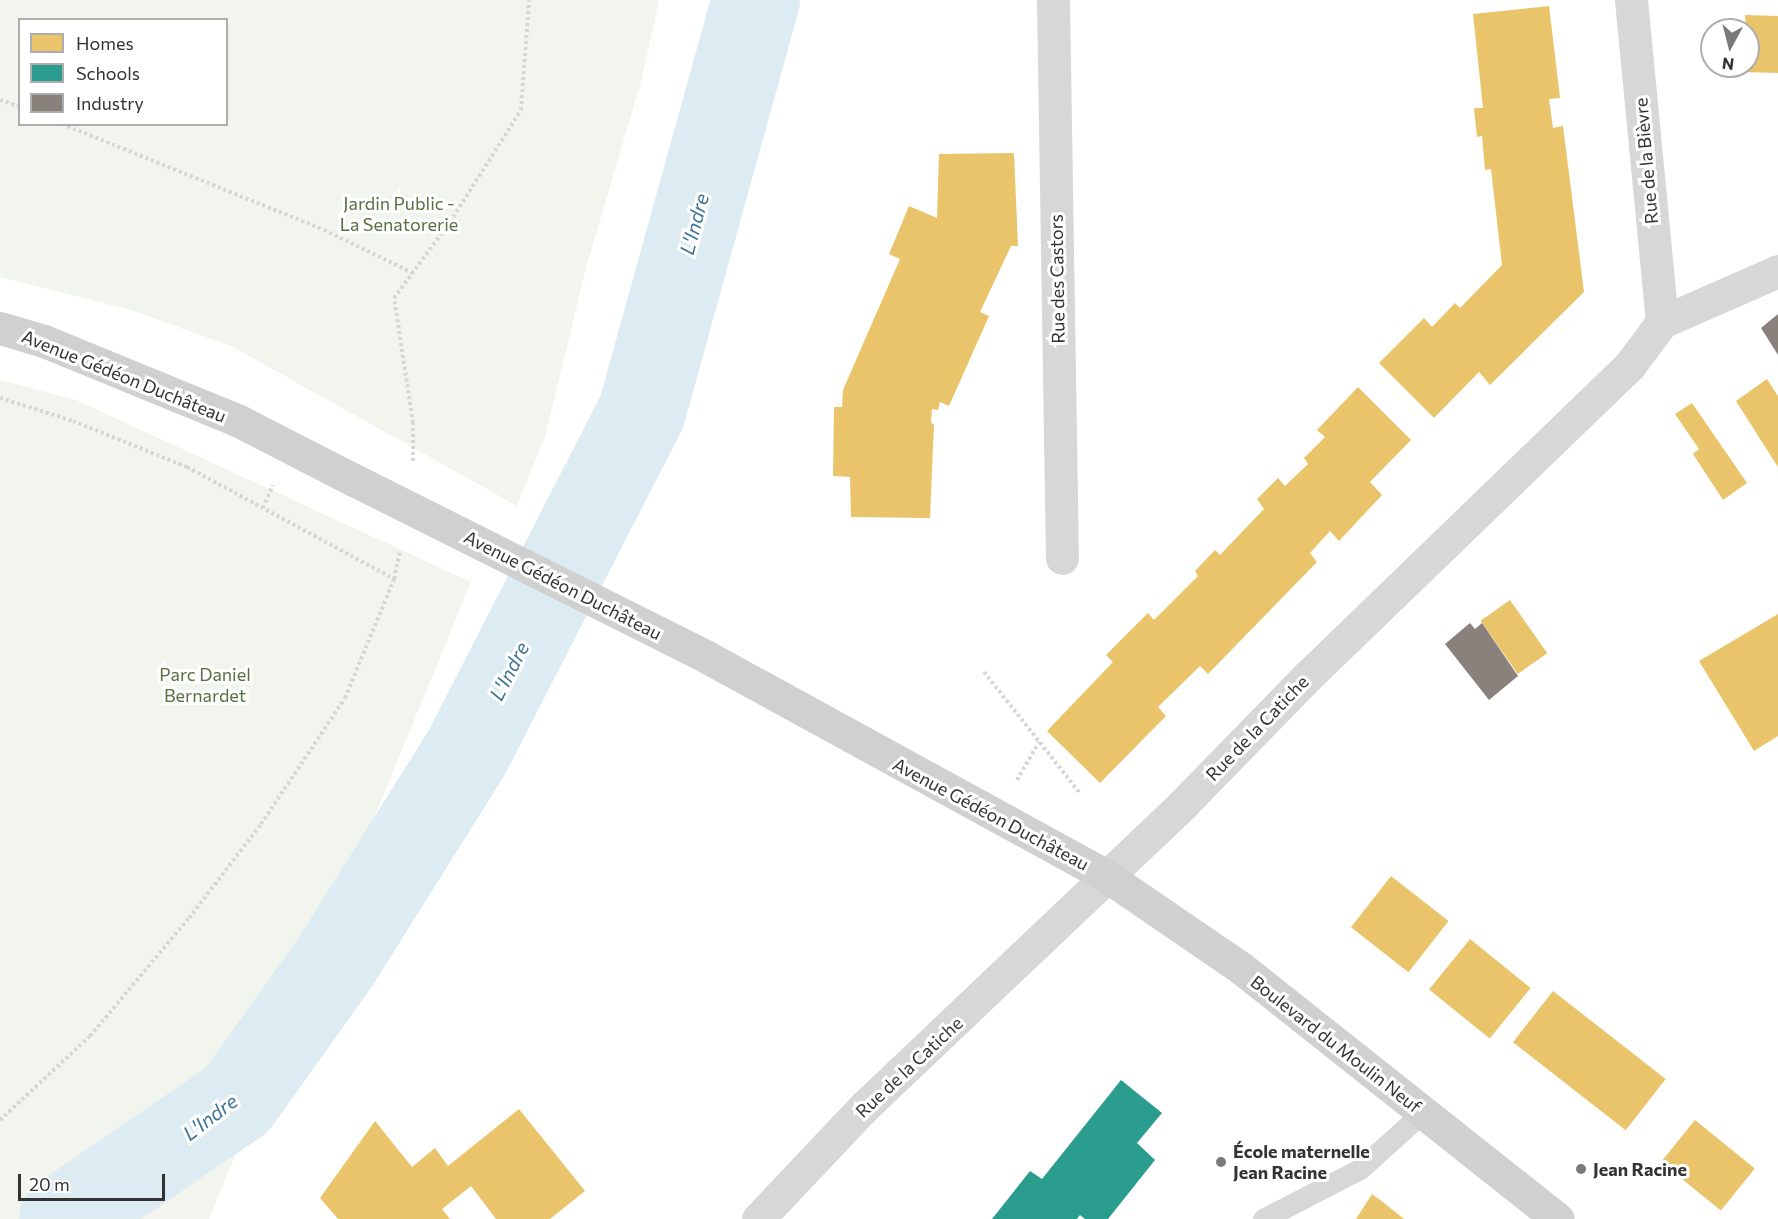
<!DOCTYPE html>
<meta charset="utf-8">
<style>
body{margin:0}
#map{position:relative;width:1778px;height:1219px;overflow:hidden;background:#fff;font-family:Commissioner,sans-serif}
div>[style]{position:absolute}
.green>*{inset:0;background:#f1f5ed}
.homes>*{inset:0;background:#e9c46a;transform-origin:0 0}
.schools>*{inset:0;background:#2a9d8f}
.industry>*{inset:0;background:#8a817c}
.river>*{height:88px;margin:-44px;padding:0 44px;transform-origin:44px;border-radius:44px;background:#ddebf3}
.path>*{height:4px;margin-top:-2px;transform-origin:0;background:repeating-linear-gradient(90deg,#d6d6d6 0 3px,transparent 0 6px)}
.lane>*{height:21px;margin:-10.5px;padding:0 10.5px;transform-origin:10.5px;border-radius:10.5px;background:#d7d7d7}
.street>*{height:33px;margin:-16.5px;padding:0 16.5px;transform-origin:16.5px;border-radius:16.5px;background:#d7d7d7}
.secondary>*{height:33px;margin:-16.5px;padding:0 16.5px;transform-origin:16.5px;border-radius:16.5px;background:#d0d0d0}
.secondary-bridge>*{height:33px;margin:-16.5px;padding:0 16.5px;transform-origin:16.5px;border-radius:16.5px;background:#d0d0d0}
.dots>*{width:16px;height:16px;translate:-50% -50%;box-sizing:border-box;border:3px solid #fff;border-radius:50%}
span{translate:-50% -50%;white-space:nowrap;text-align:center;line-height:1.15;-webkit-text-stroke:6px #fff;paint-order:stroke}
.street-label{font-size:18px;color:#333}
.park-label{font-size:18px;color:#56703f}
.poi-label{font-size:18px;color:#333;font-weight:700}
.left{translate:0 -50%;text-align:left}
.water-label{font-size:20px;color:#3f7597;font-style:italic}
.legend{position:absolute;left:18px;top:18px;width:210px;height:108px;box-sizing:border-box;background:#fff;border:2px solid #adadad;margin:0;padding:8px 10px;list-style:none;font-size:18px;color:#333}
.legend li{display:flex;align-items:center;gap:12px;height:30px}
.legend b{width:30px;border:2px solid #adadad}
.north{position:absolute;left:1700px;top:18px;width:60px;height:60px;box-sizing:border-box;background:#fff;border:2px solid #adadad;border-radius:50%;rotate:187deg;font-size:16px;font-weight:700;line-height:24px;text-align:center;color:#333}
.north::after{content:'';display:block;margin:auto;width:21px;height:27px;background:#7a7a7a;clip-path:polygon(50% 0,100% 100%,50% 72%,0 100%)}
.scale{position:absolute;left:18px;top:1174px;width:147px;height:27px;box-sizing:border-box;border:3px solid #333;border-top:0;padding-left:8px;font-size:18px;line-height:21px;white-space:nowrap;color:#333;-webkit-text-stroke:4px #fff;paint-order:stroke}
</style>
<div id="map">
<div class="green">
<div style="clip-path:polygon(evenodd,0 0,659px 0,642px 78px,586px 268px,545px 437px,517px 506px,231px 346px,134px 311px,0 277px,0 0,20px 20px,226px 20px,226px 124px,20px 124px,20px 20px)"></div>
<div style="clip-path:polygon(0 380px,76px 400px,471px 582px,209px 1219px,0 1219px)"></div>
</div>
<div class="homes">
<div style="clip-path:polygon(1549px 6px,1560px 98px,1549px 99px,1553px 128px,1563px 126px,1584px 292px,1490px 385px,1479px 372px,1434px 418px,1379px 363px,1424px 318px,1432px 327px,1455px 303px,1460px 308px,1502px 265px,1491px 169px,1485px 170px,1482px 136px,1477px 137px,1474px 108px,1483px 108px,1473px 14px)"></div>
<div style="clip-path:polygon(1745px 15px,1778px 16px,1778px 73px,1743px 72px,1743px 66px,1748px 66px)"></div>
<div style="clip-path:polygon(1014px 153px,1018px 246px,1011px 246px,980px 312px,989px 316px,949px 406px,940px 402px,938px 410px,932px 409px,931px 423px,934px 424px,930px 518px,851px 517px,850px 477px,833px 476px,834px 407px,842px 407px,843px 390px,900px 259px,889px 254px,909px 206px,937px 218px,939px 154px)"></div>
<div style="clip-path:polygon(1767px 379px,1778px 396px,1778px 467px,1736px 401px)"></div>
<div style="clip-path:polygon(1358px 387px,1411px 440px,1370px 482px,1382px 495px,1339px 541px,1330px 531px,1310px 553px,1317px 562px,1208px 674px,1200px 666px,1158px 707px,1166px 716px,1100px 783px,1047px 731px,1113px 662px,1106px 655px,1148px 613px,1154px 620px,1198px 576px,1195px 571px,1215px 550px,1220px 555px,1264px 509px,1257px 499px,1278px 478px,1285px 486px,1308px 464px,1304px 458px,1325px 437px,1317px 430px)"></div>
<div style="clip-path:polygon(1692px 403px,1747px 483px,1723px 500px,1693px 454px,1699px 449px,1675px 414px)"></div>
<div style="left:1510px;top:600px;width:65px;height:36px;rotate:55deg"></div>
<div style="clip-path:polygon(1778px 614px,1778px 736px,1754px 751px,1699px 661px)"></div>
<div style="left:1391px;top:876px;width:73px;height:65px;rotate:38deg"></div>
<div style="left:1470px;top:939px;width:78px;height:65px;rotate:39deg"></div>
<div style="left:1553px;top:991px;width:143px;height:65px;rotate:38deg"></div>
<div style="clip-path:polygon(519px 1109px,585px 1191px,550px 1219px,496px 1219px,471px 1186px,442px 1209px,450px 1219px,338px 1219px,320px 1198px,375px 1121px,412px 1167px,435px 1148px,448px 1166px)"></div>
<div style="left:1695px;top:1120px;width:77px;height:54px;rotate:39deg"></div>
<div style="clip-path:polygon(1372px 1194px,1384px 1203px,1404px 1219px,1356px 1219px)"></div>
</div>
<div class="schools">
<div style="clip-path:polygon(1121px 1080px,1162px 1113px,1137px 1143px,1155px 1160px,1108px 1219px,1085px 1219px,1080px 1215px,1077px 1219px,992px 1219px,1030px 1171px,1042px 1179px)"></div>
</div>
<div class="industry">
<div style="clip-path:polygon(1778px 314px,1778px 355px,1761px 328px)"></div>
<div style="clip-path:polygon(1470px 623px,1475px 629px,1482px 623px,1518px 676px,1489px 700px,1445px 644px)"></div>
</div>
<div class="river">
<div style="left:63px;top:1219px;width:211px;rotate:-34.4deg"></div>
<div style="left:237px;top:1100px;width:171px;rotate:-54.5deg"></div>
<div style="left:336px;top:961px;width:247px;rotate:-57.9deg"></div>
<div style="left:467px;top:752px;width:383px;rotate:-62.8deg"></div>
<div style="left:642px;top:411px;width:427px;rotate:-74.5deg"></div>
</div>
<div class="path">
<div style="left:0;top:100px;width:21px;rotate:19deg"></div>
<div style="left:62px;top:124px;width:283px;rotate:22deg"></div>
<div style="left:324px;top:230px;width:99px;rotate:25.8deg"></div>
<div style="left:0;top:398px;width:77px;rotate:17.5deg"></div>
<div style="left:73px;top:421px;width:123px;rotate:22deg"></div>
<div style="left:187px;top:467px;width:235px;rotate:28.4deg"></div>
<div style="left:413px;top:461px;width:38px;rotate:-90deg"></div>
<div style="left:413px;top:423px;width:126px;rotate:-98.6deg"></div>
<div style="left:394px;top:298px;width:94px;rotate:-53.6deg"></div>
<div style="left:450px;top:222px;width:133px;rotate:-57.6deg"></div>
<div style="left:521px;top:110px;width:110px;rotate:-85.8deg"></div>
<div style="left:263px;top:508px;width:25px;rotate:-67deg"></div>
<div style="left:984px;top:672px;width:154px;rotate:51.6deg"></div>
<div style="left:1017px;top:780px;width:44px;rotate:-59.9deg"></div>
<div style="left:0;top:1120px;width:123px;rotate:-43deg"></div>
<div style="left:90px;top:1036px;width:154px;rotate:-50deg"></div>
<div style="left:189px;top:918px;width:118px;rotate:-52.5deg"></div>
<div style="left:261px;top:824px;width:151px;rotate:-56.3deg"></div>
<div style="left:345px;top:698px;width:129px;rotate:-67.6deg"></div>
<div style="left:394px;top:579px;width:29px;rotate:-78deg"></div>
</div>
<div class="lane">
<div style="left:1263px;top:1219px;width:109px;rotate:-27.3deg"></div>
<div style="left:1360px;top:1169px;width:85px;rotate:-42.1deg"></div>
</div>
<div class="street">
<div style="left:1053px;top:0;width:558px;rotate:89.08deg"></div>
<div style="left:1631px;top:0;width:323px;rotate:84.5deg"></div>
<div style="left:758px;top:1219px;width:154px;rotate:-46.6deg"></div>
<div style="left:864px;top:1107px;width:441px;rotate:-43.5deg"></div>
<div style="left:1184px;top:803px;width:177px;rotate:-45.7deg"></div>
<div style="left:1308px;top:676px;width:448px;rotate:-44deg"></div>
<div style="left:1630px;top:365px;width:54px;rotate:-53.3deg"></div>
<div style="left:1662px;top:322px;width:127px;rotate:-23.7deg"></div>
</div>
<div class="secondary">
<div style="left:0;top:328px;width:46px;rotate:16.5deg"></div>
<div style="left:44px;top:341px;width:211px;rotate:22.3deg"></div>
<div style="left:239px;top:421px;width:129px;rotate:27.2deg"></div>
<div style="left:705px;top:656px;width:460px;rotate:28.7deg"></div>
<div style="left:1108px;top:877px;width:161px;rotate:34.4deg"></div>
<div style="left:1241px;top:968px;width:404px;rotate:38.4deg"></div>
</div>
<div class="secondary-bridge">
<div style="left:354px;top:480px;width:393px;rotate:26.6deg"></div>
</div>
<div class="dots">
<div style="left:1221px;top:1162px;background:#7a7a7a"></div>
<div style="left:1581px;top:1169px;background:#7a7a7a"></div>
</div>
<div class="street-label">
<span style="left:1646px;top:161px;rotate:-95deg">Rue de la Bièvre</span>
<span style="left:1057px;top:279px;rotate:-91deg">Rue des Castors</span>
<span style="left:124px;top:376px;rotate:22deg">Avenue Gédéon Duchâteau</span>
<span style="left:563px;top:585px;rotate:27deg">Avenue Gédéon Duchâteau</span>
<span style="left:1257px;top:728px;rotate:-46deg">Rue de la Catiche</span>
<span style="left:991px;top:814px;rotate:28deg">Avenue Gédéon Duchâteau</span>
<span style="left:1336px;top:1044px;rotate:38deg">Boulevard du Moulin Neuf</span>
<span style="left:909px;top:1067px;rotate:-43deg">Rue de la Catiche</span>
</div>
<div class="park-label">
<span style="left:399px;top:214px">Jardin Public -<br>La Senatorerie</span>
<span style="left:205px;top:685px">Parc Daniel<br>Bernardet</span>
</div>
<div class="poi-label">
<span class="left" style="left:1233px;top:1162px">École maternelle<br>Jean Racine</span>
<span class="left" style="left:1593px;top:1169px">Jean Racine</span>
</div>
<div class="water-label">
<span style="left:694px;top:224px;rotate:-75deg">L'Indre</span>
<span style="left:509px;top:671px;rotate:-63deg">L'Indre</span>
<span style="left:210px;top:1117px;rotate:-37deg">L'Indre</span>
</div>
<ul class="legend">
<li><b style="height:16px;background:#e9c46a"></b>Homes</li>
<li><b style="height:16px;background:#2a9d8f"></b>Schools</li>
<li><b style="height:16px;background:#8a817c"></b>Industry</li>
</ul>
<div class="north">N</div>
<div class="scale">20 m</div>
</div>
